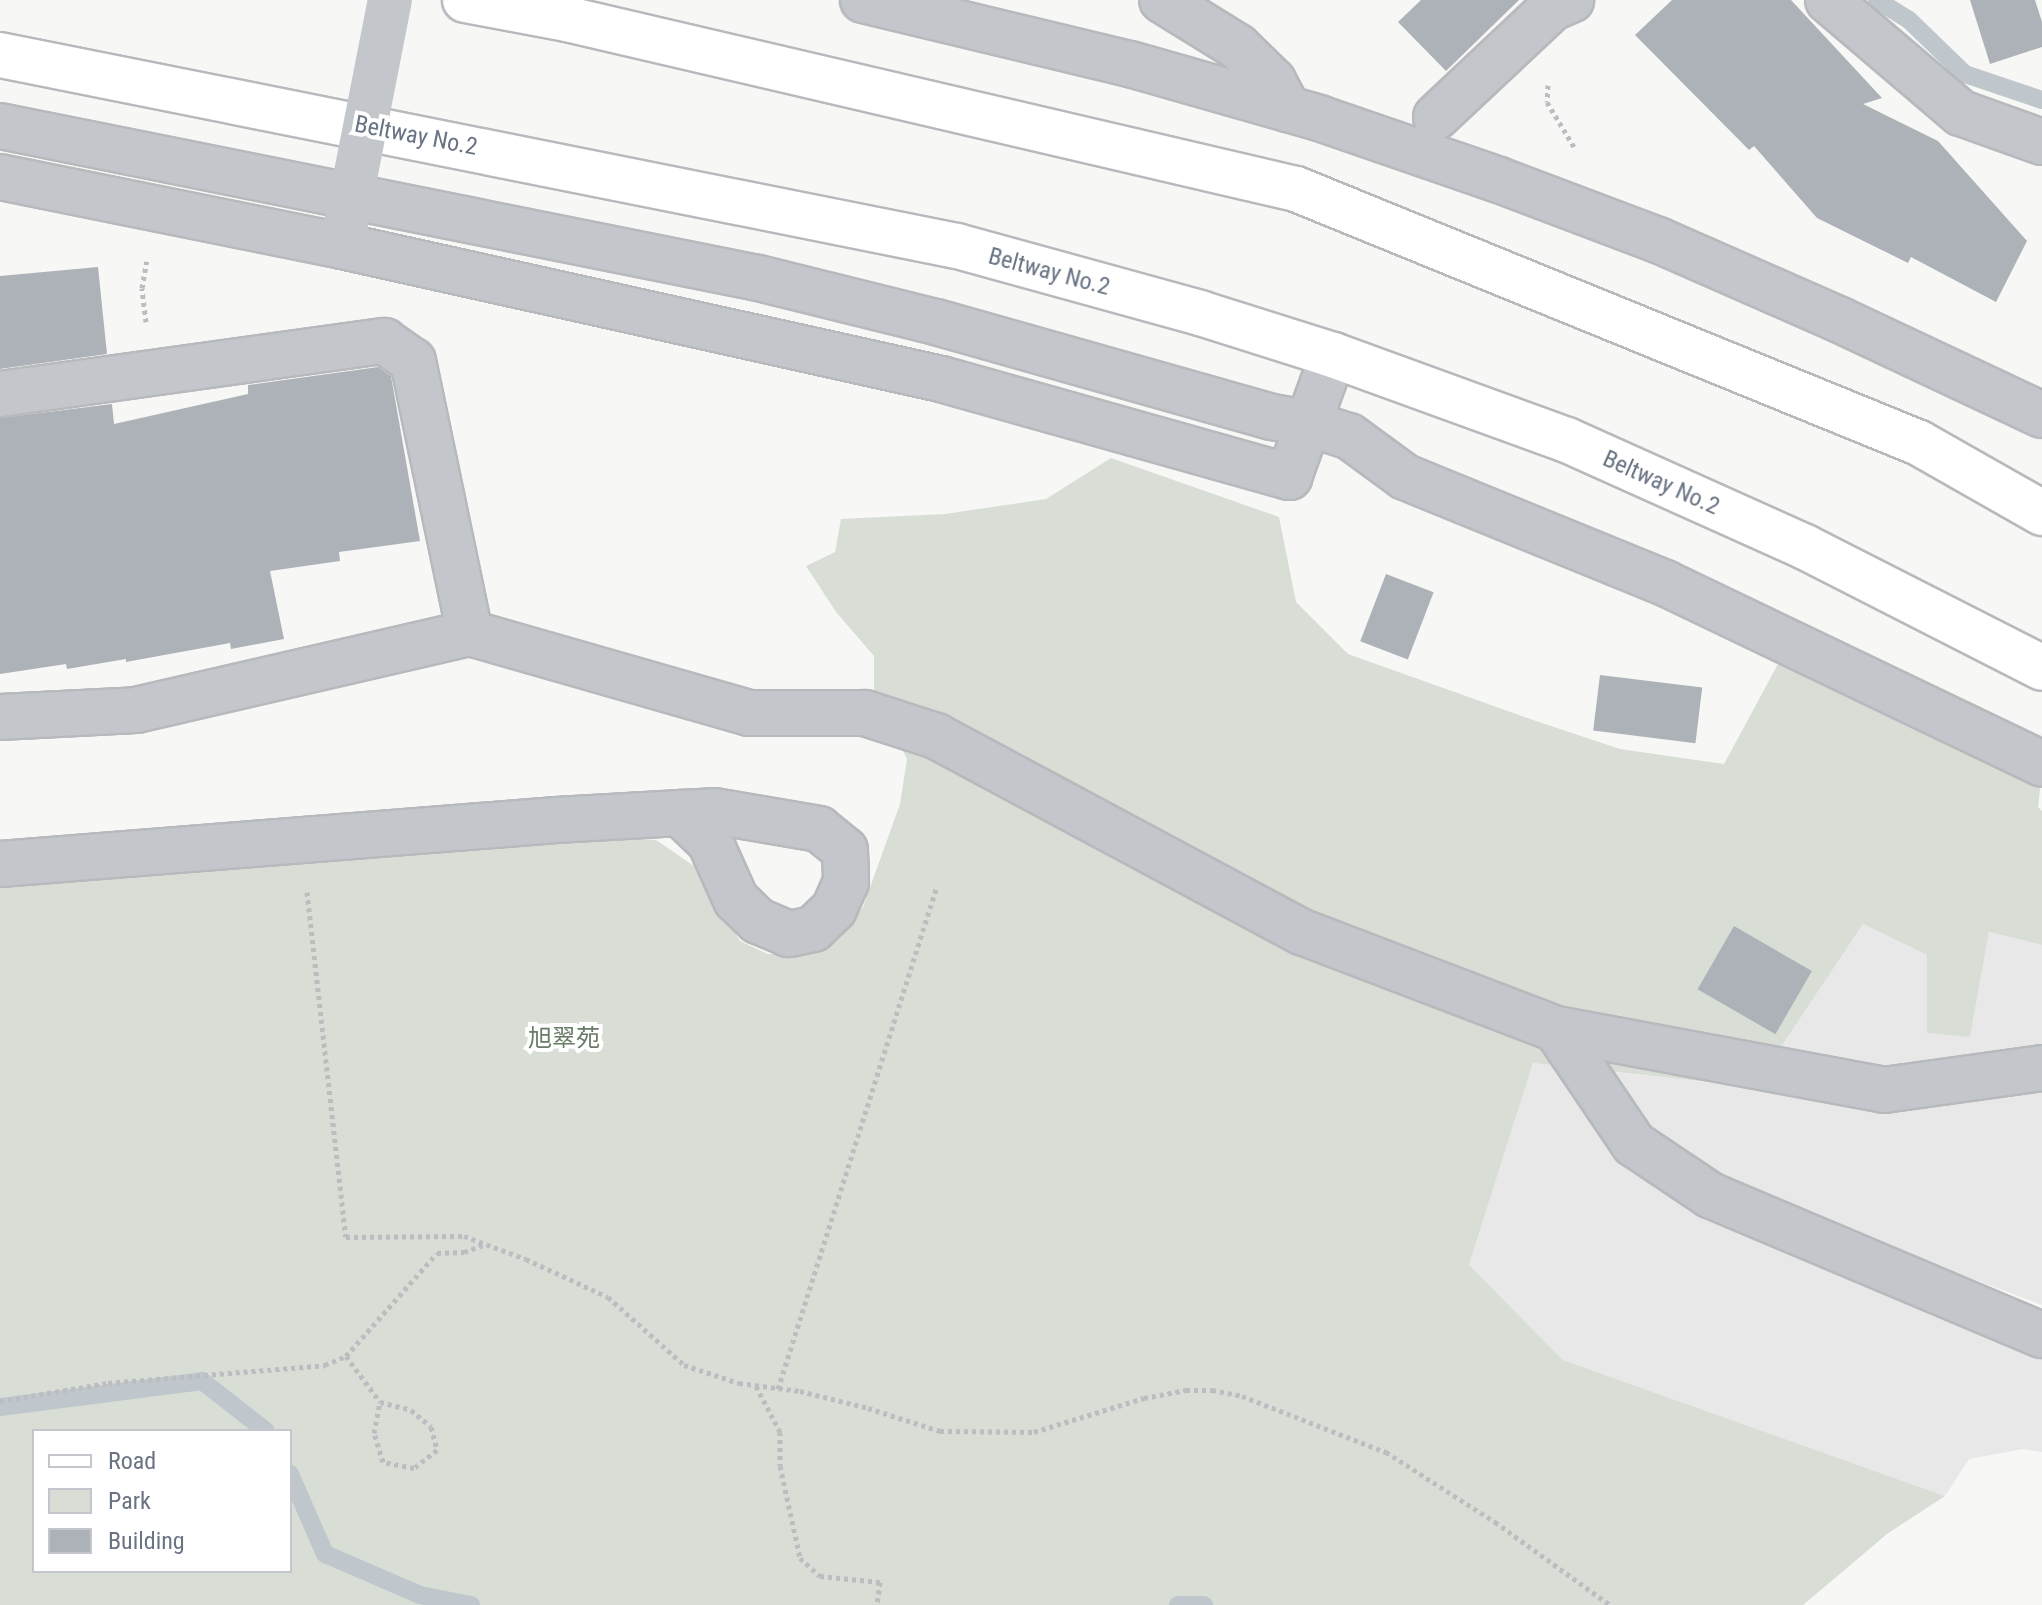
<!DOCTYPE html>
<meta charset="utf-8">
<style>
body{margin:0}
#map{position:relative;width:2042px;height:1605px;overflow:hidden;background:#f7f7f5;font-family:"Roboto Condensed","Noto Sans JP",sans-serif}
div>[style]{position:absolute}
.built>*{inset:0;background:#e8e8e8}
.green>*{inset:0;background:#d8ded6}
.stream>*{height:18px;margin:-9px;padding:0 9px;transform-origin:9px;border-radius:9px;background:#bfc6cc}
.building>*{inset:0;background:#adb2b8;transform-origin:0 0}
.path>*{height:5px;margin-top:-2.5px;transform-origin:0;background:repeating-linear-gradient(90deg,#bbbdc0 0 4px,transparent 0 8px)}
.roads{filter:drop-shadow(2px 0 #b7b9bd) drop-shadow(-2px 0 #b7b9bd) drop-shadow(0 2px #b7b9bd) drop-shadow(0 -2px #b7b9bd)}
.minor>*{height:44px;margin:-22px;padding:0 22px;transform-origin:22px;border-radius:22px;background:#c3c6ca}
.major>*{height:44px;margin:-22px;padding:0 22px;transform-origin:22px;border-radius:22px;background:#fff}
.minor-bridge>*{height:44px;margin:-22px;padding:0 22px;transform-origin:22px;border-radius:22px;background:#c3c6ca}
span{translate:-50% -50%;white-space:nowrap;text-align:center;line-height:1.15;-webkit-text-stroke:8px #fff;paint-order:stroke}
.street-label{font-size:24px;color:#697383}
.park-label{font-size:24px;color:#687b67}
.legend{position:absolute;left:32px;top:1429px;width:260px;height:144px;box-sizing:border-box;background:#fff;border:2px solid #c3c7cd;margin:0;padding:10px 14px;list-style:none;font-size:24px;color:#697383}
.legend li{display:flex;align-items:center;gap:16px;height:40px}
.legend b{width:40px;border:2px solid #c3c7cd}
</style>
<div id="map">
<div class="built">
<div style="clip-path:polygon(1863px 924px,1927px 955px,1927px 1032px,1970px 1036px,1989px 932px,2042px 945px,2042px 1305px,1756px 1197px,1680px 1152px,1633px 1115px,1603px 1071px,1753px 1087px)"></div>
<div style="clip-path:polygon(1533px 1063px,1562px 1066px,1752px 1232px,2042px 1357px,2042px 1452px,2023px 1449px,1969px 1459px,1945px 1496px,1563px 1360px,1469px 1265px)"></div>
</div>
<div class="green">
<div style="clip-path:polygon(evenodd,1111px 458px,1279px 517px,1296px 602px,1348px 654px,1536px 721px,1620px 749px,1724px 764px,1785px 651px,2042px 773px,2038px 807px,2042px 811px,2042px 945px,1989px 932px,1970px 1037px,1927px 1033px,1927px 955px,1863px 924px,1754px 1087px,1533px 1063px,1469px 1265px,1563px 1360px,1945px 1496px,1887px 1534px,1803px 1605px,0 1605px,0 884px,605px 836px,656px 840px,697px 868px,740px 941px,768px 954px,802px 954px,839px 937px,863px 907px,900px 804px,907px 759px,874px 694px,874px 656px,836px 612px,806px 566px,835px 552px,841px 519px,945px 514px,1046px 499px,1111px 458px,34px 1431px,290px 1431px,290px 1571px,34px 1571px,34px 1431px)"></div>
</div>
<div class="stream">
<div style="left:1877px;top:0;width:36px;rotate:32deg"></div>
<div style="left:1908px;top:19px;width:79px;rotate:44deg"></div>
<div style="left:1965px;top:74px;width:81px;rotate:18.7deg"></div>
<div style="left:0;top:1407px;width:204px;rotate:-7.3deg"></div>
<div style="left:202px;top:1381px;width:81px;rotate:38deg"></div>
<div style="left:290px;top:1474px;width:87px;rotate:66.4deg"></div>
<div style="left:325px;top:1554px;width:103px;rotate:23.3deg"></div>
<div style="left:420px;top:1595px;width:52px;rotate:11.1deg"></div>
<div style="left:1178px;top:1605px;width:26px"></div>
</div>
<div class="building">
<div style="clip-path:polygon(1421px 0,1519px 0,1446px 71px,1398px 22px)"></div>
<div style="clip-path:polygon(1672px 0,1791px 0,1882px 98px,1863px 104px,1938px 141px,2027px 241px,1996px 302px,1911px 257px,1908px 263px,1817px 218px,1754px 146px,1749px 150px,1635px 35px)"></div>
<div style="clip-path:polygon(1970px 0,2035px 0,2042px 22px,2042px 47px,1990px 64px)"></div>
<div style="clip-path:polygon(98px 267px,107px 354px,0 369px,0 276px)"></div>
<div style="clip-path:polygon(378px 367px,391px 376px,420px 541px,339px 552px,340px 561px,270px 571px,284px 639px,231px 649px,230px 643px,126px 662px,126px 659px,67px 669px,66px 664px,0 674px,0 418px,112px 404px,114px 424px,248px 394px,248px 385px)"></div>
<div style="left:1386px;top:574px;width:51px;height:72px;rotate:21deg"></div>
<div style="left:1600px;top:675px;width:103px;height:56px;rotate:7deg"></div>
<div style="left:1734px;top:926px;width:90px;height:73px;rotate:30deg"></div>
</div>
<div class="path">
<div style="left:1548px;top:85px;width:17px;rotate:93deg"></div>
<div style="left:1547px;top:102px;width:56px;rotate:58.9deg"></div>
<div style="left:146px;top:322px;width:34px;rotate:-97deg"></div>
<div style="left:142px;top:288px;width:27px;rotate:-80deg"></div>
<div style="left:307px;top:892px;width:347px;rotate:83.6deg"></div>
<div style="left:346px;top:1237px;width:118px;rotate:-0.5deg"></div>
<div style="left:464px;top:1236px;width:66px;rotate:20.4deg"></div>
<div style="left:526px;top:1259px;width:90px;rotate:24.9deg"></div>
<div style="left:608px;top:1297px;width:102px;rotate:41.8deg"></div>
<div style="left:684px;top:1365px;width:58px;rotate:18.1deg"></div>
<div style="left:739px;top:1383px;width:62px;rotate:7.5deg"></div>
<div style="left:800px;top:1391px;width:70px;rotate:14deg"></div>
<div style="left:868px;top:1408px;width:76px;rotate:17.7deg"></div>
<div style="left:940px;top:1431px;width:94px;rotate:0.6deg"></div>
<div style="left:1034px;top:1432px;width:115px;rotate:-17.2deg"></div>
<div style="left:1144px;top:1398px;width:43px;rotate:-10.8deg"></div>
<div style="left:1186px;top:1390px;width:26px"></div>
<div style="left:1212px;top:1390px;width:31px;rotate:11deg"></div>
<div style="left:1242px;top:1396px;width:155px;rotate:21.3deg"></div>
<div style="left:1386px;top:1452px;width:130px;rotate:32.7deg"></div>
<div style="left:1495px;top:1522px;width:142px;rotate:35.8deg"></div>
<div style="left:346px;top:1356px;width:57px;rotate:53.5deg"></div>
<div style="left:380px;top:1402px;width:32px;rotate:14deg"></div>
<div style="left:411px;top:1410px;width:26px;rotate:40deg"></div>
<div style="left:431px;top:1427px;width:24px;rotate:75deg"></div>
<div style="left:437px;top:1450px;width:29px;rotate:142deg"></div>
<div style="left:414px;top:1468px;width:32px;rotate:-169deg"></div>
<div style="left:383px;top:1462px;width:30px;rotate:-107deg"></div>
<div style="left:374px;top:1433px;width:32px;rotate:-79deg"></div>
<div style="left:756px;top:1386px;width:52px;rotate:62.4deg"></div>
<div style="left:780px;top:1432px;width:34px;rotate:90deg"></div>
<div style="left:780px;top:1466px;width:94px;rotate:77.7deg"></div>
<div style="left:800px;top:1558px;width:27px;rotate:42deg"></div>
<div style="left:820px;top:1576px;width:60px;rotate:5.7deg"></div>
<div style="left:880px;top:1582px;width:23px;rotate:97deg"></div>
<div style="left:778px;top:1389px;width:528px;rotate:-72.46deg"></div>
<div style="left:0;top:1401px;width:109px;rotate:-9.5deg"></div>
<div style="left:108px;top:1383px;width:218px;rotate:-4.7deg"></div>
<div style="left:325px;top:1365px;width:23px;rotate:-23deg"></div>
<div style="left:346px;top:1356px;width:137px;rotate:-48.5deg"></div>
<div style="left:437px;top:1253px;width:27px;rotate:-2deg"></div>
<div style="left:464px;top:1252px;width:23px;rotate:-20deg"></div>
</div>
<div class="roads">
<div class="minor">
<div style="left:863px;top:0;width:275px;rotate:13.5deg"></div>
<div style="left:1130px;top:64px;width:197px;rotate:15.9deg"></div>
<div style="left:1319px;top:118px;width:190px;rotate:19deg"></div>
<div style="left:1499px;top:180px;width:170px;rotate:20.7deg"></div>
<div style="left:1658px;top:240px;width:199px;rotate:23.7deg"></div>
<div style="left:1840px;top:320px;width:223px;rotate:25.2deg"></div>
<div style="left:1162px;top:0;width:89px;rotate:31.7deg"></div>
<div style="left:1238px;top:47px;width:49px;rotate:44.2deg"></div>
<div style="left:1273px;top:81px;width:32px;rotate:62deg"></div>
<div style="left:1828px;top:0;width:175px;rotate:40.4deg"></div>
<div style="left:1961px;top:113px;width:86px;rotate:19.7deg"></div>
<div style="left:1436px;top:117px;width:159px;rotate:-43.2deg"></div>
<div style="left:1552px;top:8px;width:21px;rotate:-23deg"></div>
<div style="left:0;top:126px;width:773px;rotate:11.34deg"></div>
<div style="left:758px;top:278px;width:183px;rotate:13.9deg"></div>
<div style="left:936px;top:322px;width:349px;rotate:15.8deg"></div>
<div style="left:1272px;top:417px;width:40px;rotate:10deg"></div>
<div style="left:1311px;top:424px;width:40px;rotate:18deg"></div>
<div style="left:1349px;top:436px;width:69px;rotate:36.2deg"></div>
<div style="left:1405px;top:477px;width:281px;rotate:22.2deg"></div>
<div style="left:1665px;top:583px;width:418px;rotate:25.6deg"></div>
<div style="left:0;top:177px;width:349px;rotate:11.4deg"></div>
<div style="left:342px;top:246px;width:614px;rotate:12.52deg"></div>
<div style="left:941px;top:379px;width:362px;rotate:15.7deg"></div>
<div style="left:1289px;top:477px;width:130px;rotate:-70.2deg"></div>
<div style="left:0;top:394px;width:388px;rotate:-7.9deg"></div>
<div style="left:384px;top:341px;width:35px;rotate:35deg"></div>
<div style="left:413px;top:361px;width:278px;rotate:78.2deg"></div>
<div style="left:0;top:717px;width:136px;rotate:-2.9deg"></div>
<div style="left:136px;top:710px;width:343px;rotate:-13deg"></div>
<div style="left:470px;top:633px;width:290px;rotate:16deg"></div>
<div style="left:749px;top:713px;width:116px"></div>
<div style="left:865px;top:713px;width:75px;rotate:17.9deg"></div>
<div style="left:936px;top:736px;width:415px;rotate:28.2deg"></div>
<div style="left:1302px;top:932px;width:272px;rotate:20.9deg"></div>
<div style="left:1556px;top:1029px;width:334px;rotate:10.5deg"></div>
<div style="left:1884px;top:1090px;width:160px;rotate:-7.9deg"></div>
<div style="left:0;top:864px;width:558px;rotate:-4.52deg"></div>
<div style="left:556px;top:820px;width:124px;rotate:-3.2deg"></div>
<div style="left:680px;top:813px;width:34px;rotate:-3deg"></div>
<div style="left:714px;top:811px;width:107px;rotate:9.7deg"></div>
<div style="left:819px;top:829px;width:33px;rotate:39deg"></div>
<div style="left:845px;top:850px;width:32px;rotate:88deg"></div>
<div style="left:846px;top:882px;width:30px;rotate:114deg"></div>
<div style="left:834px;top:909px;width:29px;rotate:136deg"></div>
<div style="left:813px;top:929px;width:25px;rotate:168deg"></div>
<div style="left:789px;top:934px;width:34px;rotate:-157deg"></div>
<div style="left:758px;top:921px;width:30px;rotate:-136deg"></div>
<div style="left:736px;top:900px;width:64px;rotate:-114.1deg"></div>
<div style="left:710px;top:842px;width:42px;rotate:-136deg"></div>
<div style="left:1556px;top:1029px;width:139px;rotate:55.9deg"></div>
<div style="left:1634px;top:1144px;width:92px;rotate:33.9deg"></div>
<div style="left:1710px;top:1195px;width:360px;rotate:22.9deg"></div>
</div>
<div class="major">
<div style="left:465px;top:0;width:104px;rotate:10.6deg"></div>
<div style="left:567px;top:19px;width:749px;rotate:13.13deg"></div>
<div style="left:1296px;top:189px;width:673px;rotate:22.18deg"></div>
<div style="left:1919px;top:443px;width:142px;rotate:29.6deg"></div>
<div style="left:0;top:55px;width:976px;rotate:11.29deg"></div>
<div style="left:957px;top:246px;width:252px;rotate:15.4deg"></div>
<div style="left:1200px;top:313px;width:139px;rotate:17.5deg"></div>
<div style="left:1333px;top:355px;width:249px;rotate:20deg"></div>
<div style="left:1567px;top:440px;width:261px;rotate:24.2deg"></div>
<div style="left:1805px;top:547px;width:266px;rotate:27deg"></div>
</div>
</div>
<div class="minor-bridge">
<div style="left:345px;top:229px;width:233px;rotate:-78.9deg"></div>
</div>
<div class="street-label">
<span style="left:416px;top:136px;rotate:11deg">Beltway No.2</span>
<span style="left:1049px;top:272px;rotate:15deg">Beltway No.2</span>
<span style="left:1661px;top:483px;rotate:24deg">Beltway No.2</span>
</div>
<div class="park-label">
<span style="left:564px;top:1039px">旭翠苑</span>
</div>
<ul class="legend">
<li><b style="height:10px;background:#fff"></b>Road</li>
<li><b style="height:22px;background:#d8ded6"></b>Park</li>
<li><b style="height:22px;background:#adb2b8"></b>Building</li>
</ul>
</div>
